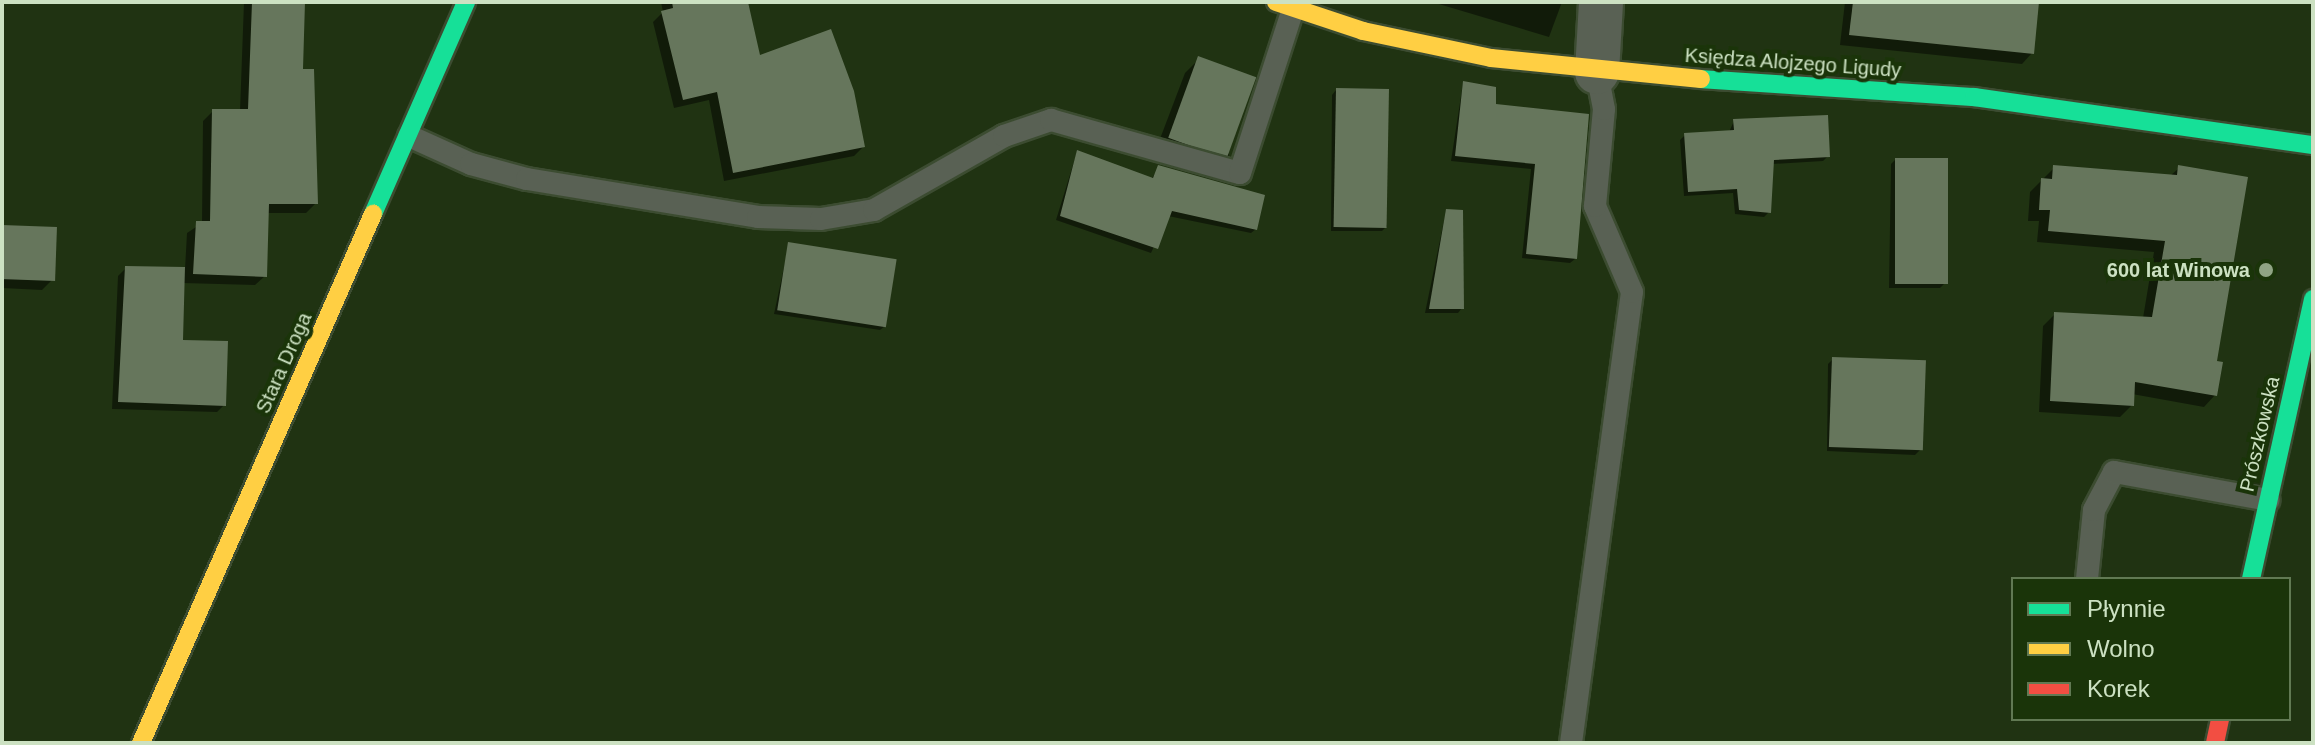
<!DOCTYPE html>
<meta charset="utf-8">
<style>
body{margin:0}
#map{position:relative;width:2315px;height:745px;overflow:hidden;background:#203312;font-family:Helvetica,sans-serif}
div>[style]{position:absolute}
.shadow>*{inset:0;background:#0007}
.building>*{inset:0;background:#66765c;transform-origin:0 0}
.roads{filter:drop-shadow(2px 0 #3c4c31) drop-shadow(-2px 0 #3c4c31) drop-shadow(0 2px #3c4c31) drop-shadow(0 -2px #3c4c31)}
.lane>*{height:22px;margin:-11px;padding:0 11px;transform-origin:11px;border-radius:11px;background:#596154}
.street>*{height:44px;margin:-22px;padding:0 22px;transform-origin:22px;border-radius:22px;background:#596154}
.fast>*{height:18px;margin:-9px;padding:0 9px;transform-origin:9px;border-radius:9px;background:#16e098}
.slow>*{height:18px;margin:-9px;padding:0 9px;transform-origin:9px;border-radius:9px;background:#ffcf43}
.jam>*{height:18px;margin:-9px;padding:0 9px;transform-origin:9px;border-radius:9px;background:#f24e42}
.dots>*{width:22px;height:22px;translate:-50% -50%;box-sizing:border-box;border:4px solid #1a3409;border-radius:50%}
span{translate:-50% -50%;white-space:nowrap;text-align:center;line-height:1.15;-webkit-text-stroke:8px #1a3409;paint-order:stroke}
.street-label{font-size:20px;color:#cce1c2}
.poi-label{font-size:20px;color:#cce1c2;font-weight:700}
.right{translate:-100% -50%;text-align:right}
.frame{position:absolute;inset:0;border:4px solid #cce1c2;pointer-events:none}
.legend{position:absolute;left:2011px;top:577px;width:280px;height:144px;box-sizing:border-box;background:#1a3409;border:2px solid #617953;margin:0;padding:10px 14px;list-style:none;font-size:24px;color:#cce1c2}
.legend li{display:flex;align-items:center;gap:16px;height:40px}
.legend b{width:40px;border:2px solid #617953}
</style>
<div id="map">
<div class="shadow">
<div style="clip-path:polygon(244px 2px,303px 2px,301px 70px,316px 203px,306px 213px,267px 213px,265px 276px,255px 285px,182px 283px,181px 341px,224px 405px,217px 412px,112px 409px,118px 276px,126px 268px,185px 269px,187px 233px,202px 223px,203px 121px,213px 111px,240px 111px)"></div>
<div style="clip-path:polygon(661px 2px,742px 2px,759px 57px,863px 147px,854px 156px,724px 181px,709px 100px,674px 108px,653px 22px,663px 12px)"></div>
<div style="clip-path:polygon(1432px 2px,1562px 2px,1549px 37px)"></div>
<div style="clip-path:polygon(1845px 2px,2037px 2px,2032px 53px,2022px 64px,1840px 45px)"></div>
<div style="clip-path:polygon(1199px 59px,1229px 155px,1215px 169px,1155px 152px,1185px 73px)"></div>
<div style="clip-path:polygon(1463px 83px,1494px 106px,1587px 116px,1575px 259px,1570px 263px,1522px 258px,1531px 169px,1451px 161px)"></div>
<div style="clip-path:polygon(1336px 90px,1387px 226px,1382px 231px,1331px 231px,1332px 95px)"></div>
<div style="clip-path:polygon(1734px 121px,1828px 156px,1823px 161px,1772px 164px,1769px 212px,1764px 217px,1735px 214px,1733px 193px,1684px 196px,1680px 140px,1685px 135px,1729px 132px)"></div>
<div style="clip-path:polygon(1077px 152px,1151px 180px,1159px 167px,1256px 229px,1251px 233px,1168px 216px,1151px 253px,1056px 220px)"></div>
<div style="clip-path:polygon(1895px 160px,1945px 283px,1940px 288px,1889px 288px,1891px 164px)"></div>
<div style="clip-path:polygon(2054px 168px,2170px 176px,2179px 168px,2214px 363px,2215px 395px,2204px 407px,2132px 394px,2132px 405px,2120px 417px,2039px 412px,2043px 326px,2055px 314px,2143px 318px,2154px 252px,2037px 242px,2039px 221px,2028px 221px,2030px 192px)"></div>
<div style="clip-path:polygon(1446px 211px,1462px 308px,1458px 313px,1425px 313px)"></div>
<div style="clip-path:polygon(2px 228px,52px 280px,42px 290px,2px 288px)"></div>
<div style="clip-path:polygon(789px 244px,885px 326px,880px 330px,774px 314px)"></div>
<div style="clip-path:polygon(1833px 359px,1920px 450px,1915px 455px,1827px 451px,1828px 364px)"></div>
</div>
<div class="building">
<div style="clip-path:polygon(252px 2px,305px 2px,303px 69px,314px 69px,318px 204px,269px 204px,267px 277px,193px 274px,196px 221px,210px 221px,212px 109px,248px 109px)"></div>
<div style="clip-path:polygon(672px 2px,748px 2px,760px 55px,831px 29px,854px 91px,865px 147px,733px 173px,717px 92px,683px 100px,661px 11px,673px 8px)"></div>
<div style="clip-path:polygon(1853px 2px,2039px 2px,2034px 54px,1849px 35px)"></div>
<div style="left:1198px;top:56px;width:62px;height:87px;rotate:20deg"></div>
<div style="clip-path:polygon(1463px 81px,1496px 87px,1496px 104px,1589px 114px,1577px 259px,1526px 254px,1535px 164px,1455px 156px)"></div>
<div style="left:1336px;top:88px;width:53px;height:139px;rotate:1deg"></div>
<div style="clip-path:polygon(1828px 115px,1830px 157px,1774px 160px,1771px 213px,1739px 210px,1737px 189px,1688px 192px,1684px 133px,1734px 130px,1733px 119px)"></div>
<div style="clip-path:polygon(1077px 150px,1153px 178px,1158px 165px,1265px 195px,1257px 230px,1172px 211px,1158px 249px,1060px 216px)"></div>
<div style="left:1895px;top:158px;width:53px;height:126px"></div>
<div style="clip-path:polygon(2053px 165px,2177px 175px,2178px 165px,2248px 177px,2217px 361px,2223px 362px,2217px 396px,2135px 382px,2134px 406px,2050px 401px,2054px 312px,2152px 317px,2165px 241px,2048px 231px,2050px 210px,2039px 210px,2041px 178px,2052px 179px)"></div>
<div style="clip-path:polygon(1446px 209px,1463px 210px,1464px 309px,1429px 309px)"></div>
<div style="left:2px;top:225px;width:55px;height:54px;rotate:2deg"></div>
<div style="left:788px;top:242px;width:110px;height:69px;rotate:9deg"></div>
<div style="clip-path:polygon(125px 266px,185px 267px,183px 340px,228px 341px,226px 406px,118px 402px)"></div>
<div style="left:1832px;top:357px;width:94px;height:90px;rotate:2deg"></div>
</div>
<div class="roads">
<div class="lane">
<div style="left:409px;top:136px;width:68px;rotate:24.3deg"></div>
<div style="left:471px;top:164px;width:58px;rotate:15deg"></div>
<div style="left:527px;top:179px;width:234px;rotate:9.3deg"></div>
<div style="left:758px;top:217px;width:63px;rotate:1.8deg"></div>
<div style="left:821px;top:219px;width:54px;rotate:-9.6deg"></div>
<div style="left:874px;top:210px;width:150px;rotate:-29.6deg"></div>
<div style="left:1004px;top:136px;width:50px;rotate:-18.8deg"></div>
<div style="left:1051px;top:120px;width:196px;rotate:15.7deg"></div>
<div style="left:1240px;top:173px;width:172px;rotate:-72.1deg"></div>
<div style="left:2087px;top:579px;width:69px;rotate:-84.2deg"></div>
<div style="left:2094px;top:510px;width:43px;rotate:-62.2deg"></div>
<div style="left:2114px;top:472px;width:157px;rotate:10.3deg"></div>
<div style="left:1571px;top:743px;width:455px;rotate:-82.3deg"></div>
<div style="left:1632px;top:292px;width:94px;rotate:-113.3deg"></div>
<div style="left:1595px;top:206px;width:97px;rotate:-84.7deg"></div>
<div style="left:1604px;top:109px;width:38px;rotate:-101deg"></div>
</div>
<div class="street">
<div style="left:1597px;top:72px;width:70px;rotate:-86.7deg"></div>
</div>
<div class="fast">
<div style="left:1701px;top:79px;width:274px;rotate:3.8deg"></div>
<div style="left:1974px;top:97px;width:342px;rotate:8.1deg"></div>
<div style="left:373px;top:214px;width:232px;rotate:-66.3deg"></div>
<div style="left:2251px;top:579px;width:287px;rotate:-77.5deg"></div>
</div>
<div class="slow">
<div style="left:1276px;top:2px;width:92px;rotate:18.4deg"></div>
<div style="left:1363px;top:31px;width:131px;rotate:11.9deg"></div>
<div style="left:1491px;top:58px;width:211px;rotate:5.7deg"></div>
<div style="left:141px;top:743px;width:578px;rotate:-66.32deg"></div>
</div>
<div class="jam">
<div style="left:2215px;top:743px;width:25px;rotate:-78deg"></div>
</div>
</div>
<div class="dots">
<div style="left:2266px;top:270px;background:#90a484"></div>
</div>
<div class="street-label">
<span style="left:1793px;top:63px;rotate:4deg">Księdza Alojzego Ligudy</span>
<span style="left:284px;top:363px;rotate:-66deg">Stara Droga</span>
<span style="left:2260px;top:434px;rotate:-77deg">Prószkowska</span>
</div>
<div class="poi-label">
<span class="right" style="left:2250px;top:270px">600 lat Winowa</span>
</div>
<div class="frame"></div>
<ul class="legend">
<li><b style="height:10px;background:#16e098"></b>Płynnie</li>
<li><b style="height:10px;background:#ffcf43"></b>Wolno</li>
<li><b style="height:10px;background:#f24e42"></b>Korek</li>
</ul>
</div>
